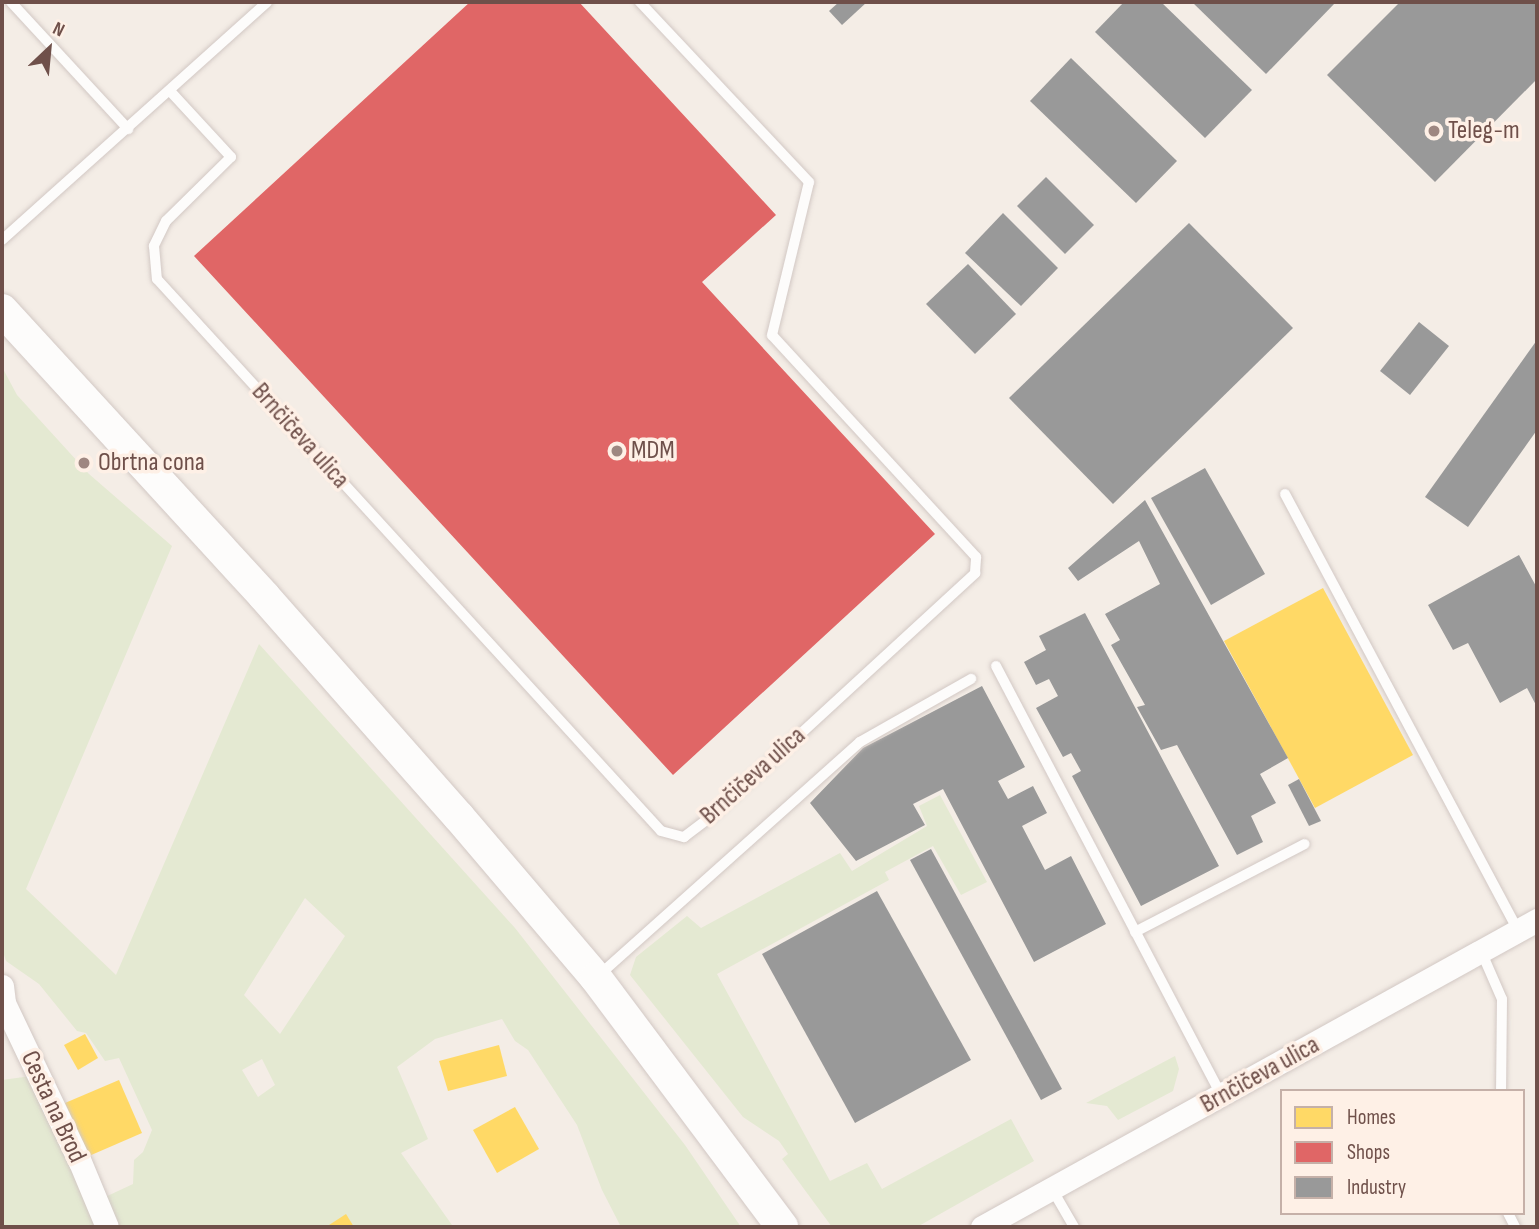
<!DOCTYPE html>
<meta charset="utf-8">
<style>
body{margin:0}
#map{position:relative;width:1539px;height:1229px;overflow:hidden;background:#f4ede6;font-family:"Sofia Sans Condensed",sans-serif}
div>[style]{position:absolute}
.green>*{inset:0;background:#e4e9d2}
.homes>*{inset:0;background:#ffd966}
.shops>*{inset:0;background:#e06666}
.industry>*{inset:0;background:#999}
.roads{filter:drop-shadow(0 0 2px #d2c8c4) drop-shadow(0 0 2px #d2c8c4)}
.lane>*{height:10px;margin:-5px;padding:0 5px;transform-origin:5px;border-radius:5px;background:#fdfcfb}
.street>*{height:23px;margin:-11.5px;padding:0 11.5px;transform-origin:11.5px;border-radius:11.5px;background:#fdfcfb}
.secondary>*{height:32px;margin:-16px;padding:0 16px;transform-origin:16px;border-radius:16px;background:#fdfcfb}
.dots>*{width:19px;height:19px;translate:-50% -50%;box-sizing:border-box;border:4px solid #fef0e6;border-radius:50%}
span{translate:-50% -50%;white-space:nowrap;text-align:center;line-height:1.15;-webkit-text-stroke:7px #fef0e6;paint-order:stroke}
.poi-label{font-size:26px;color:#6f504a}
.left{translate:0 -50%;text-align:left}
.street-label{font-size:26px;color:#6f504a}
.frame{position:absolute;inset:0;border:4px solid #6f504a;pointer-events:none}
.legend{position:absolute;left:1280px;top:1089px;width:245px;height:126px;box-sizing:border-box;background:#fef0e6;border:2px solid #c5b0a8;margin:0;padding:9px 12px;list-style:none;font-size:21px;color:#6f504a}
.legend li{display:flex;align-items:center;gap:14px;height:35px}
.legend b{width:35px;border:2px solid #c5b0a8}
.north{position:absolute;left:14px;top:14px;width:70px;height:70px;-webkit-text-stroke:5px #fef0e6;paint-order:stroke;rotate:26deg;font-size:19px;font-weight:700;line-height:28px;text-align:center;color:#6f504a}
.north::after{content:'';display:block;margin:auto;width:24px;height:32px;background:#6f504a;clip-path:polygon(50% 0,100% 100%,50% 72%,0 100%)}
</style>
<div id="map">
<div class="green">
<div style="clip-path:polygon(evenodd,2px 367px,17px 395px,89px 474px,172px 546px,26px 889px,116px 975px,259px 644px,515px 928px,685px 1145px,741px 1227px,621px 1227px,602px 1190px,577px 1125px,528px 1050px,515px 1041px,502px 1019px,435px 1039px,397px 1067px,428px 1139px,401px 1153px,452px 1225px,449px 1227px,115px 1227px,103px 1198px,133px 1184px,134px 1160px,143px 1152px,152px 1130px,119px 1058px,105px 1061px,86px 1033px,77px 1031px,39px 984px,6px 961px,2px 949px,2px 367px,305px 898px,345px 936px,280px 1034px,244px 995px,305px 898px,2px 367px,262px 1059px,275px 1085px,258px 1097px,242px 1070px,262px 1059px)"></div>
<div style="clip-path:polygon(940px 795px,987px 882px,961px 895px,933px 846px,885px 872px,889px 880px,717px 974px,830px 1181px,867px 1163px,882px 1189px,1011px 1119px,1034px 1161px,917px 1227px,832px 1227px,782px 1159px,788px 1154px,779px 1141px,743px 1117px,630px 975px,636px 957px,687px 916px,701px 928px,840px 853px,852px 871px,927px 826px,919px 806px)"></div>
<div style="clip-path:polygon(1175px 1056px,1179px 1069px,1173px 1091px,1118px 1120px,1107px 1106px,1086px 1103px)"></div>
<div style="clip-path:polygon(31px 1076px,101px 1227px,2px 1227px,2px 1080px)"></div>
</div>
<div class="homes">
<div style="clip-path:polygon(1323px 588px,1413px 755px,1315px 808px,1224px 641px)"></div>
<div style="clip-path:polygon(85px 1034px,98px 1058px,78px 1070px,64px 1045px)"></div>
<div style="clip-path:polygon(499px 1045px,507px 1076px,448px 1091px,439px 1061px)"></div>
<div style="clip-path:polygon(119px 1080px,142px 1133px,89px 1156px,65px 1103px)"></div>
<div style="clip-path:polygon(515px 1107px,539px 1149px,497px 1173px,473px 1130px)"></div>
<div style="clip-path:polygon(346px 1214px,354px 1227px,326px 1227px)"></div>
</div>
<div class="shops">
<div style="clip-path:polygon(470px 2px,579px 2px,776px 215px,702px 282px,935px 534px,673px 775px,194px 256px)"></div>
</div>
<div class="industry">
<div style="clip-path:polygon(839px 2px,867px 2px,842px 25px,829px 11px)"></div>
<div style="clip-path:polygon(1124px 2px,1161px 2px,1252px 90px,1205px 138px,1095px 32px)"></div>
<div style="clip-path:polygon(1192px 2px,1336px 2px,1266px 74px)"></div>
<div style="clip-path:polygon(1400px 2px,1537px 2px,1537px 79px,1435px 182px,1327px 75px)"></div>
<div style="clip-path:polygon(1071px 58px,1177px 161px,1136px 203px,1030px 101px)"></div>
<div style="clip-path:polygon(1046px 177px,1094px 225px,1065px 254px,1017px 206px)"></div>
<div style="clip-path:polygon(1003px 213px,1058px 268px,1021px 306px,965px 253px)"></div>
<div style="clip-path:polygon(1189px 223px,1293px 328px,1113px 504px,1009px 398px)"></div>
<div style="clip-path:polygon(968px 264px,1016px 314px,975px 354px,926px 304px)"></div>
<div style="clip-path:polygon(1419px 322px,1449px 346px,1410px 395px,1380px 371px)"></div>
<div style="clip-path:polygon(1537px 340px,1537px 430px,1468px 527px,1425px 497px)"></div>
<div style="clip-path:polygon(1205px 468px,1265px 574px,1211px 605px,1151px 498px)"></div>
<div style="clip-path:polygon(1145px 500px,1288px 758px,1260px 774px,1276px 803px,1251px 816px,1263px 842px,1237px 855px,1177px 745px,1161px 750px,1137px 707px,1145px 705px,1111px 645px,1120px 640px,1105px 614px,1160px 584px,1139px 541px,1078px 581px,1068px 568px)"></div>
<div style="clip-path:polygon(1519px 555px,1537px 588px,1537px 707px,1527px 688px,1500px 703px,1468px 643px,1453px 650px,1428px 605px)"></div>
<div style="clip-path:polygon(1085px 613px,1219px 866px,1141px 906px,1072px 776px,1081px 771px,1071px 753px,1063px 757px,1036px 708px,1058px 696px,1049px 679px,1036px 685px,1024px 662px,1046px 650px,1039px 636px)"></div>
<div style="clip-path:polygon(982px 686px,1025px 767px,998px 781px,1008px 799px,1033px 786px,1047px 813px,1022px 826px,1045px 870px,1071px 856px,1106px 924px,1034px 962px,943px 789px,913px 804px,925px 825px,856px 861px,810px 803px,863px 748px)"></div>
<div style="clip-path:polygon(1299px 779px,1321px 821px,1309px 826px,1288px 785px)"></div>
<div style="clip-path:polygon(931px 849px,1062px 1089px,1041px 1100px,910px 860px)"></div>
<div style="clip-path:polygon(877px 891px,971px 1060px,855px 1123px,762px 954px)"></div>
</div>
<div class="roads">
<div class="lane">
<div style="left:11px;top:2px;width:173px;rotate:47.3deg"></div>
<div style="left:170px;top:91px;width:90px;rotate:47.3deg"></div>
<div style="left:231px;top:157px;width:91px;rotate:135.4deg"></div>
<div style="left:166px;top:221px;width:28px;rotate:116deg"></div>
<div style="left:154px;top:246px;width:33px;rotate:85deg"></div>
<div style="left:157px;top:279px;width:747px;rotate:47.6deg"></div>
<div style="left:661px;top:831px;width:24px;rotate:15deg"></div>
<div style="left:684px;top:837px;width:31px;rotate:-37deg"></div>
<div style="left:709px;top:818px;width:362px;rotate:-42.6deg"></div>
<div style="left:975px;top:573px;width:16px;rotate:-86deg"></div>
<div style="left:976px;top:557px;width:301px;rotate:-132.6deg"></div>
<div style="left:772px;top:335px;width:157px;rotate:-76.4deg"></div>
<div style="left:809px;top:182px;width:247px;rotate:-133.2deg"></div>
<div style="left:2px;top:240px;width:356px;rotate:-41.9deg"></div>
<div style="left:1285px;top:494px;width:494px;rotate:61.9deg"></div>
<div style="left:996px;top:666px;width:487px;rotate:62.3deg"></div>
<div style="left:1135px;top:932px;width:191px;rotate:-27.4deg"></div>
<div style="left:1481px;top:951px;width:52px;rotate:66.4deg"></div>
<div style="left:1502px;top:999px;width:92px;rotate:90.6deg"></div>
<div style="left:597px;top:977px;width:353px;rotate:-41.8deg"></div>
<div style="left:860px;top:742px;width:128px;rotate:-29.6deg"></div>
<div style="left:1052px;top:1189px;width:44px;rotate:59.9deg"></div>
<div style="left:1508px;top:1213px;width:16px;rotate:63deg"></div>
</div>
<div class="street">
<div style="left:2px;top:986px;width:17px;rotate:83deg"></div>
<div style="left:4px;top:1003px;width:176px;rotate:64.5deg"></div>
<div style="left:80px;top:1162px;width:70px;rotate:67.4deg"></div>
<div style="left:982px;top:1227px;width:634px;rotate:-28.95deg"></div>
</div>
<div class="secondary">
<div style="left:2px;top:310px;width:388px;rotate:47.5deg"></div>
<div style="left:264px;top:596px;width:295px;rotate:48.6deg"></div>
<div style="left:459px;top:817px;width:211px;rotate:49.6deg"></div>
<div style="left:596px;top:978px;width:311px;rotate:53.2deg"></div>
</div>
</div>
<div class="dots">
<div style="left:1434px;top:131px;background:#9e8781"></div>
<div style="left:617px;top:451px;background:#9e8781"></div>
<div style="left:84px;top:463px;background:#9e8781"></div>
</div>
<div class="poi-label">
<span class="left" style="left:1448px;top:131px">Teleg-m</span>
<span class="left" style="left:631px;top:451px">MDM</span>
<span class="left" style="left:98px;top:463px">Obrtna cona</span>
</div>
<div class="street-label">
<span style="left:300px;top:436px;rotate:48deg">Brnčičeva ulica</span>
<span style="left:753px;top:776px;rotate:-42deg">Brnčičeva ulica</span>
<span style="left:1260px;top:1075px;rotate:-29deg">Brnčičeva ulica</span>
<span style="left:53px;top:1107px;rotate:65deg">Cesta na Brod</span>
</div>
<div class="frame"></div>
<ul class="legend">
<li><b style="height:19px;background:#ffd966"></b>Homes</li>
<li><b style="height:19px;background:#e06666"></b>Shops</li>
<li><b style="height:19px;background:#999"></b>Industry</li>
</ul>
<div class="north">N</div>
</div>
